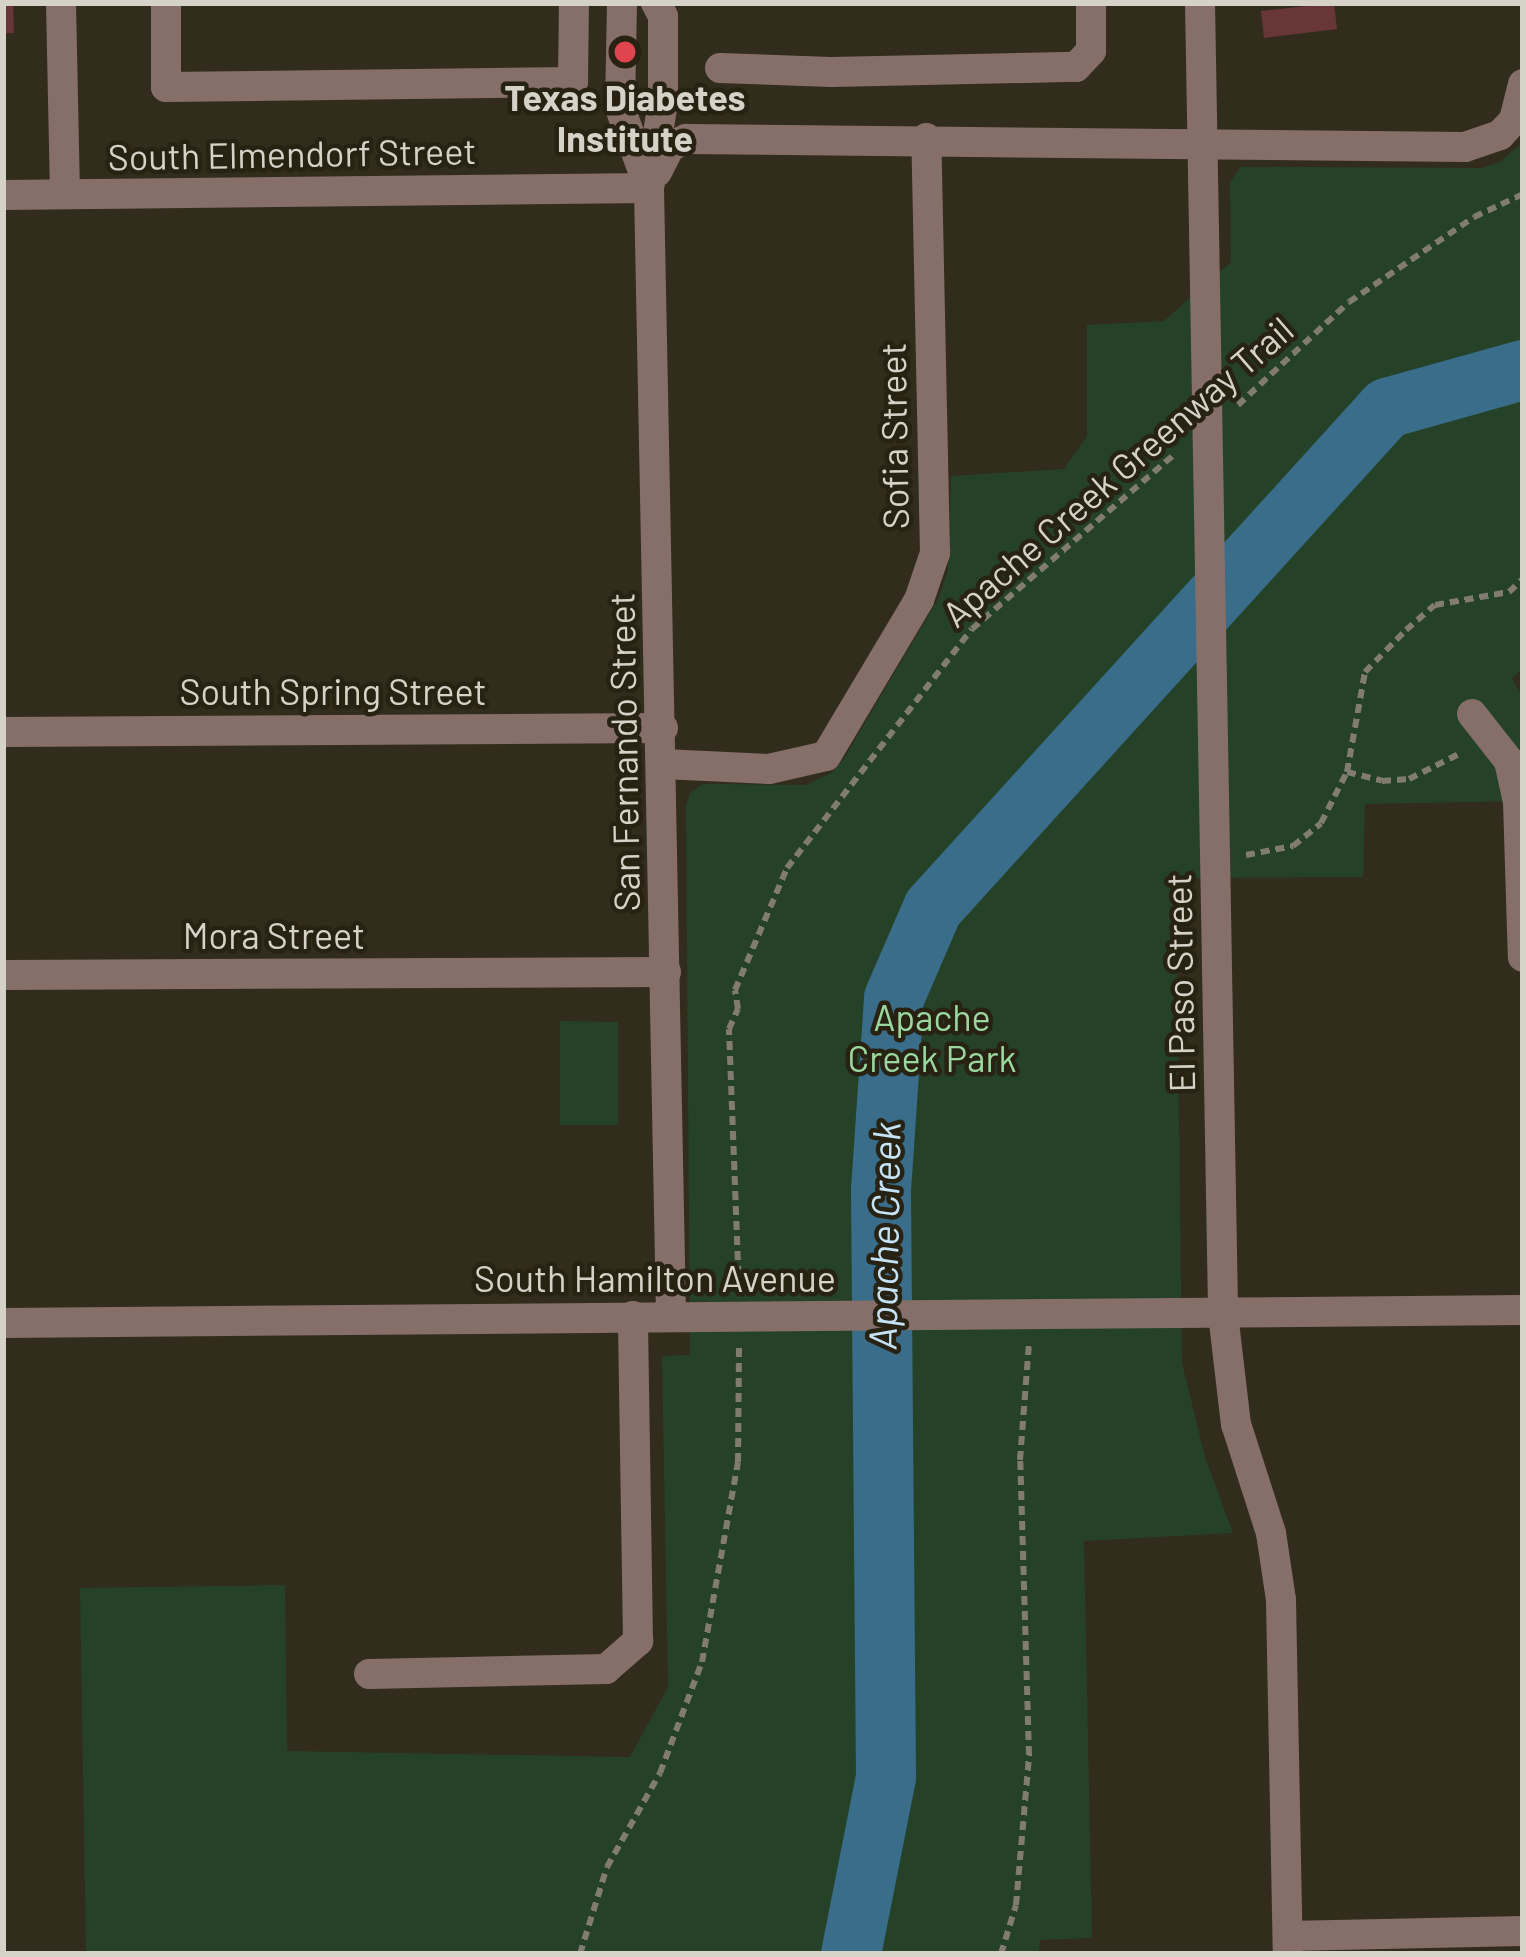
<!DOCTYPE html>
<style>
body{margin:0}
#map{position:relative;width:1526px;height:1957px;overflow:hidden;background:#322c1c;font-family:Barlow,sans-serif}
div>[style]{position:absolute}
.green>*{inset:0;background:#254228}
.river>*{height:60px;margin:-30px;padding:0 30px;transform-origin:30px;border-radius:30px;background:#396d89}
.building>*{inset:0;background:#683637}
.path>*{height:6px;margin-top:-3px;transform-origin:0;background:repeating-linear-gradient(90deg,#817c6f 0 9px,transparent 0 15px)}
.minor>*{height:30px;margin:-15px;padding:0 15px;transform-origin:15px;border-radius:15px;background:#876f69}
.dots>*{width:33px;height:33px;translate:-50% -50%;box-sizing:border-box;border:6px solid #282213;border-radius:50%}
span{translate:-50% -50%;white-space:nowrap;text-align:center;line-height:1.15;-webkit-text-stroke:9px #282213;paint-order:stroke}
.poi-label{font-size:36px;color:#d5d2c8;font-weight:700}
.street-label{font-size:36px;color:#d5d2c8}
.park-label{font-size:36px;color:#9ad89f}
.water-label{font-size:39px;color:#c5e3f5;font-style:italic}
.frame{position:absolute;inset:0;border:6px solid #d5d2c8;pointer-events:none}
</style>
<div id="map">
<div class="green">
<div style="clip-path:polygon(1523px 142px,1523px 668px,1512px 678px,1523px 699px,1523px 801px,1365px 804px,1363px 877px,1176px 878px,1182px 1363px,1205px 1457px,1233px 1533px,1084px 1541px,1092px 1938px,1040px 1940px,1039px 1954px,86px 1954px,80px 1588px,285px 1585px,287px 1751px,630px 1757px,668px 1687px,662px 1356px,690px 1355px,686px 805px,690px 793px,703px 784px,806px 785px,831px 773px,843px 760px,938px 599px,948px 571px,951px 476px,1064px 469px,1087px 436px,1087px 325px,1164px 321px,1231px 262px,1230px 183px,1240px 167px,1482px 168px,1500px 162px)"></div>
<div style="clip-path:polygon(560px 1021px,618px 1022px,618px 1125px,560px 1125px)"></div>
</div>
<div class="river">
<div style="left:851px;top:1954px;width:180px;rotate:-78.8deg"></div>
<div style="left:886px;top:1777px;width:587px;rotate:-90.49deg"></div>
<div style="left:881px;top:1190px;width:192px;rotate:-86.1deg"></div>
<div style="left:894px;top:998px;width:98px;rotate:-66.6deg"></div>
<div style="left:933px;top:908px;width:675px;rotate:-47.76deg"></div>
<div style="left:1387px;top:408px;width:141px;rotate:-15.6deg"></div>
</div>
<div class="building">
<div style="clip-path:polygon(3px 3px,13px 3px,14px 33px,3px 33px)"></div>
<div style="clip-path:polygon(1334px 3px,1337px 29px,1264px 38px,1261px 11px)"></div>
</div>
<div class="path">
<div style="left:1238px;top:405px;width:151px;rotate:-42.9deg"></div>
<div style="left:1349px;top:302px;width:151px;rotate:-34.2deg"></div>
<div style="left:1474px;top:217px;width:54px;rotate:-25.1deg"></div>
<div style="left:1347px;top:772px;width:36px;rotate:14deg"></div>
<div style="left:1382px;top:781px;width:27px;rotate:-4deg"></div>
<div style="left:1409px;top:779px;width:58px;rotate:-26.6deg"></div>
<div style="left:1246px;top:855px;width:48px;rotate:-10.8deg"></div>
<div style="left:1293px;top:846px;width:36px;rotate:-39deg"></div>
<div style="left:1321px;top:823px;width:57px;rotate:-63deg"></div>
<div style="left:1347px;top:772px;width:102px;rotate:-79.8deg"></div>
<div style="left:1365px;top:672px;width:59px;rotate:-45.7deg"></div>
<div style="left:1406px;top:630px;width:38px;rotate:-41deg"></div>
<div style="left:1435px;top:605px;width:75px;rotate:-10deg"></div>
<div style="left:1509px;top:592px;width:19px;rotate:-43deg"></div>
<div style="left:739px;top:1290px;width:261px;rotate:-92.2deg"></div>
<div style="left:729px;top:1029px;width:22px;rotate:-66deg"></div>
<div style="left:738px;top:1009px;width:19px;rotate:-99deg"></div>
<div style="left:735px;top:990px;width:133px;rotate:-66.9deg"></div>
<div style="left:787px;top:868px;width:302px;rotate:-52.3deg"></div>
<div style="left:972px;top:629px;width:269px;rotate:-40.8deg"></div>
<div style="left:580px;top:1954px;width:91px;rotate:-72.8deg"></div>
<div style="left:607px;top:1867px;width:108px;rotate:-60.6deg"></div>
<div style="left:660px;top:1773px;width:119px;rotate:-69.3deg"></div>
<div style="left:702px;top:1662px;width:203px;rotate:-79.8deg"></div>
<div style="left:738px;top:1462px;width:117px;rotate:-89.5deg"></div>
<div style="left:1001px;top:1954px;width:51px;rotate:-73deg"></div>
<div style="left:1016px;top:1905px;width:151px;rotate:-85deg"></div>
<div style="left:1029px;top:1755px;width:295px;rotate:-91.7deg"></div>
<div style="left:1020px;top:1460px;width:117px;rotate:-85.6deg"></div>
</div>
<div class="minor">
<div style="left:61px;top:3px;width:191px;rotate:88.8deg"></div>
<div style="left:166px;top:3px;width:84px;rotate:90deg"></div>
<div style="left:166px;top:87px;width:407px;rotate:-0.7deg"></div>
<div style="left:573px;top:82px;width:79px;rotate:-89.3deg"></div>
<div style="left:622px;top:3px;width:105px;rotate:91.1deg"></div>
<div style="left:620px;top:108px;width:79px;rotate:70deg"></div>
<div style="left:656px;top:3px;width:15px;rotate:62deg"></div>
<div style="left:663px;top:16px;width:86px;rotate:90deg"></div>
<div style="left:663px;top:102px;width:87px;rotate:99.2deg"></div>
<div style="left:649px;top:188px;width:1127px;rotate:88.88deg"></div>
<div style="left:1200px;top:3px;width:1311px;rotate:88.99deg"></div>
<div style="left:1223px;top:1314px;width:111px;rotate:83.3deg"></div>
<div style="left:1236px;top:1424px;width:114px;rotate:72.2deg"></div>
<div style="left:1271px;top:1533px;width:68px;rotate:81.5deg"></div>
<div style="left:1281px;top:1600px;width:354px;rotate:88.9deg"></div>
<div style="left:720px;top:68px;width:111px;rotate:2.1deg"></div>
<div style="left:831px;top:72px;width:245px;rotate:-1.2deg"></div>
<div style="left:1076px;top:67px;width:22px;rotate:-47deg"></div>
<div style="left:1091px;top:51px;width:48px;rotate:-90deg"></div>
<div style="left:657px;top:172px;width:28px;rotate:-63deg"></div>
<div style="left:670px;top:147px;width:18px;rotate:-27deg"></div>
<div style="left:686px;top:139px;width:779px;rotate:0.59deg"></div>
<div style="left:1465px;top:147px;width:37px;rotate:-19deg"></div>
<div style="left:1500px;top:135px;width:21px;rotate:-47deg"></div>
<div style="left:1514px;top:120px;width:37px;rotate:-76deg"></div>
<div style="left:3px;top:195px;width:646px;rotate:-0.62deg"></div>
<div style="left:1472px;top:714px;width:60px;rotate:51.8deg"></div>
<div style="left:1509px;top:761px;width:42px;rotate:77.6deg"></div>
<div style="left:1518px;top:802px;width:155px;rotate:88.2deg"></div>
<div style="left:3px;top:732px;width:660px;rotate:-0.35deg"></div>
<div style="left:663px;top:764px;width:106px;rotate:2.7deg"></div>
<div style="left:769px;top:769px;width:58px;rotate:-12.8deg"></div>
<div style="left:826px;top:756px;width:182px;rotate:-59.2deg"></div>
<div style="left:919px;top:600px;width:50px;rotate:-71.2deg"></div>
<div style="left:935px;top:553px;width:415px;rotate:-91.2deg"></div>
<div style="left:3px;top:975px;width:663px;rotate:-0.26deg"></div>
<div style="left:3px;top:1323px;width:1520px;rotate:-0.49deg"></div>
<div style="left:369px;top:1674px;width:237px;rotate:-1.2deg"></div>
<div style="left:606px;top:1669px;width:43px;rotate:-41.2deg"></div>
<div style="left:638px;top:1641px;width:325px;rotate:-90.9deg"></div>
<div style="left:1288px;top:1936px;width:235px;rotate:-1.2deg"></div>
</div>
<div class="dots">
<div style="left:625px;top:52px;background:#e0444e"></div>
</div>
<div class="poi-label">
<span style="left:625px;top:117px">Texas Diabetes<br>Institute</span>
</div>
<div class="street-label">
<span style="left:292px;top:153px;rotate:-1deg">South Elmendorf Street</span>
<span style="left:893px;top:436px;rotate:-91deg">Sofia Street</span>
<span style="left:1117px;top:471px;rotate:-41deg">Apache Creek Greenway Trail</span>
<span style="left:333px;top:691px">South Spring Street</span>
<span style="left:623px;top:752px;rotate:-91deg">San Fernando Street</span>
<span style="left:274px;top:935px">Mora Street</span>
<span style="left:1179px;top:983px;rotate:-91deg">El Paso Street</span>
<span style="left:655px;top:1278px">South Hamilton Avenue</span>
</div>
<div class="park-label">
<span style="left:932px;top:1037px">Apache<br>Creek Park</span>
</div>
<div class="water-label">
<span style="left:884px;top:1236px;rotate:-89deg">Apache Creek</span>
</div>
<div class="frame"></div>
</div>
